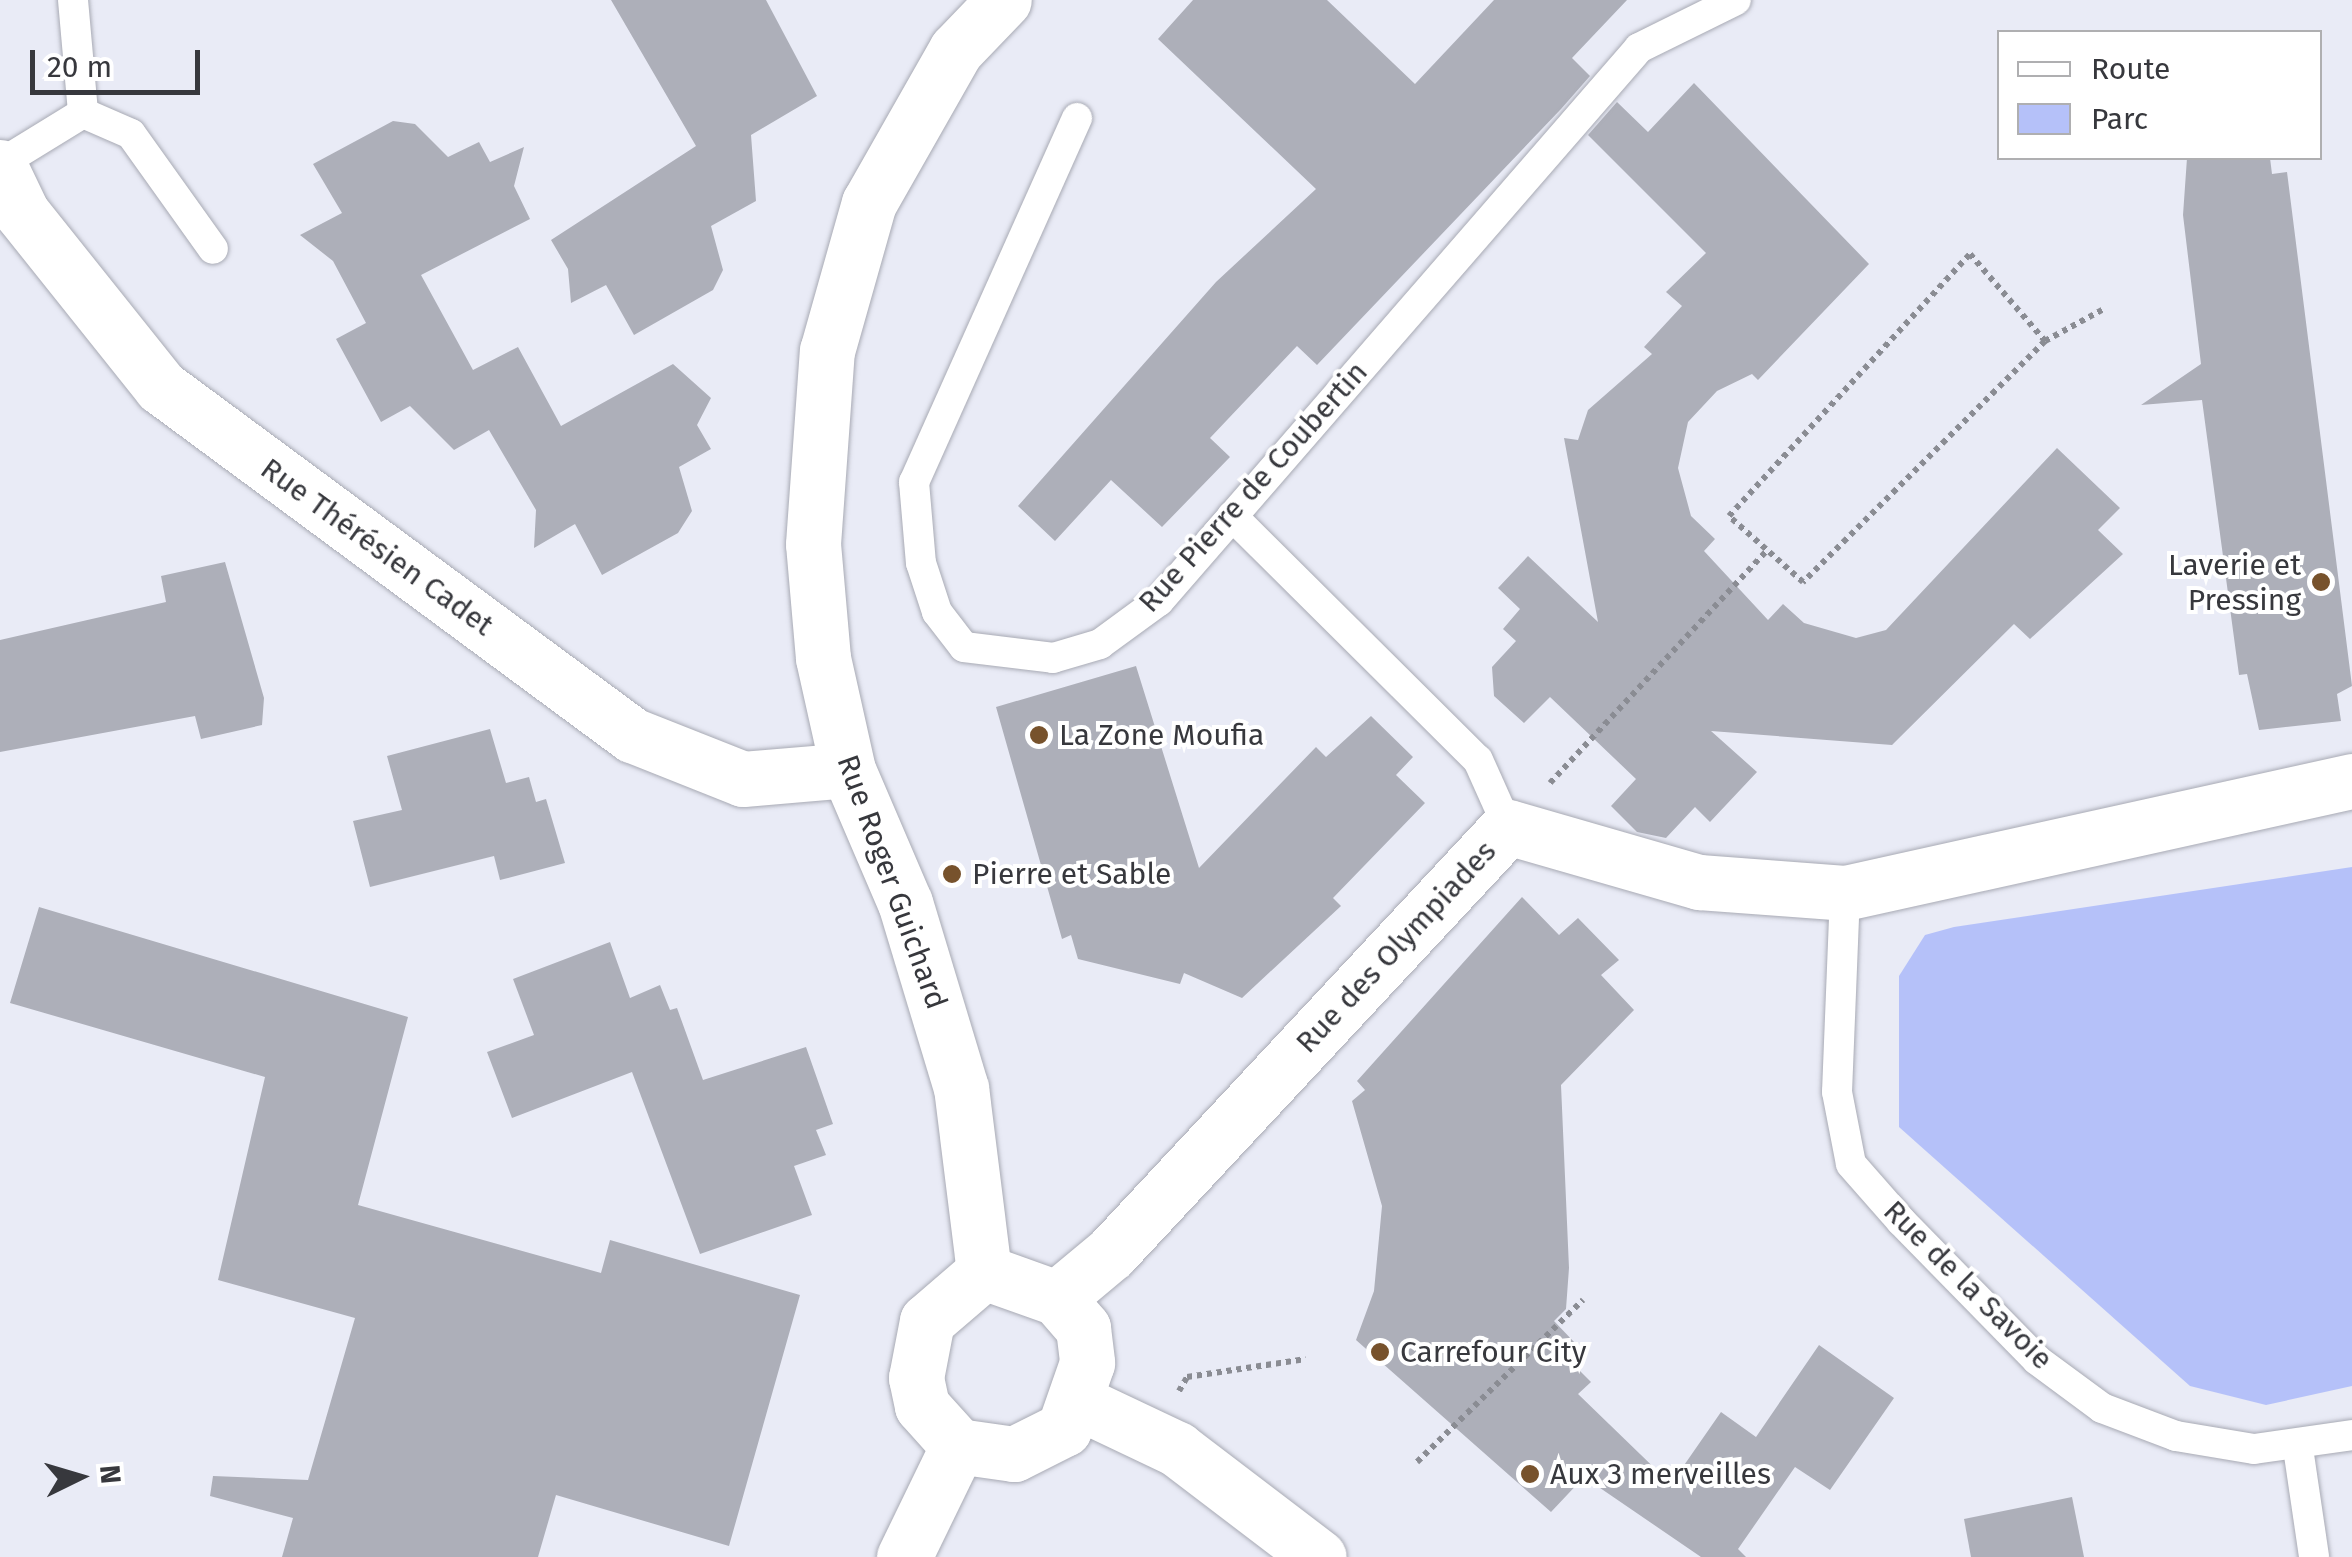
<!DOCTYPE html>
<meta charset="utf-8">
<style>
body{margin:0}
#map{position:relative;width:2352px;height:1557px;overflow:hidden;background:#e9ebf6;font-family:"Fira Sans",sans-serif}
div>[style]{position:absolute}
.green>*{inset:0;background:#b5c1f9}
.building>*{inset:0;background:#adafb9}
.path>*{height:6px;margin-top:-3px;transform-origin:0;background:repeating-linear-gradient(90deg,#8a8c93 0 5px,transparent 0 10px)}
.roads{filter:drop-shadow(0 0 2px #a8aab4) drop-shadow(0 0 2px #a8aab4)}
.service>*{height:30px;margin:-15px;padding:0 15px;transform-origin:15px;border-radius:15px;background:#fff}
.minor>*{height:55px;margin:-27.5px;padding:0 27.5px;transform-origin:27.5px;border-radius:27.5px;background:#fff}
.dots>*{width:28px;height:28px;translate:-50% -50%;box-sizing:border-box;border:5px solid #fff;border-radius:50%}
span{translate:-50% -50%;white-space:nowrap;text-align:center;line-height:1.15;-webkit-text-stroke:8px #fff;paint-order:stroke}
.street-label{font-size:30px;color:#37383d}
.poi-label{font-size:30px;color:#37383d}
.right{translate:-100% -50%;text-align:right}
.left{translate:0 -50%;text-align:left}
.legend{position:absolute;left:1997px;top:30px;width:325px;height:130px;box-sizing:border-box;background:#fff;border:2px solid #afafb1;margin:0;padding:12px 18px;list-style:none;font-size:30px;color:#37383d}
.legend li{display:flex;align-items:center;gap:20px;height:50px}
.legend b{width:50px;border:2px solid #afafb1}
.north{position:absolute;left:30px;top:1427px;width:100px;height:100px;-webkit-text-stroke:8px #fff;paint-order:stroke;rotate:85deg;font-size:28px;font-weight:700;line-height:40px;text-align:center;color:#37383d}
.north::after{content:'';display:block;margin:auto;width:35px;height:45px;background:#37383d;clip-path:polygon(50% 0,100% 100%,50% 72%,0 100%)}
.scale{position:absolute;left:30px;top:50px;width:170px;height:45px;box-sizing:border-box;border:5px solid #37383d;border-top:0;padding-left:12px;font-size:30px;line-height:35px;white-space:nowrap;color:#37383d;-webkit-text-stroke:8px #fff;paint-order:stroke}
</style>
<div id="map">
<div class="green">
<div style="clip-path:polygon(2352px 867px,2352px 1386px,2266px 1405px,2190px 1386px,1899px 1127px,1899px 976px,1925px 935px,1954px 927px)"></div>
</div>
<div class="building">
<div style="clip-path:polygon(611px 0,766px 0,817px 96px,751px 135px,756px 201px,711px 226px,723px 270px,713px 290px,634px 335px,606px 285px,571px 303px,568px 269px,551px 240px,696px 146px)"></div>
<div style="clip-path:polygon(1193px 0,1327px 0,1415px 84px,1494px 0,1627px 0,1572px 58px,1590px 76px,1561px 109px,1317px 365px,1297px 346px,1210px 438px,1230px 457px,1162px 527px,1111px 480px,1055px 541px,1018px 506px,1216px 282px,1316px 189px,1158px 39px)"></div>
<div style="clip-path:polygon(1694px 83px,1869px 264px,1758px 380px,1752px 374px,1717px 391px,1688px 422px,1678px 468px,1691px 516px,1715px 539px,1704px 551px,1768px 620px,1783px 604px,1804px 623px,1856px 638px,1886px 630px,2057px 448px,2120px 508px,2098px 530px,2123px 554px,2030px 639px,2014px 624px,1892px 745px,1711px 731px,1757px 772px,1710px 822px,1695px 807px,1666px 838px,1637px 832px,1611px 806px,1636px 779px,1550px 697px,1524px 723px,1494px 696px,1492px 667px,1516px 641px,1503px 629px,1520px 609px,1498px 588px,1528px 556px,1598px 622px,1564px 438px,1578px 440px,1588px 410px,1652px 354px,1644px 347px,1682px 306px,1666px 292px,1706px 253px,1588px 135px,1617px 102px,1648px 132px)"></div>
<div style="clip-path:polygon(393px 121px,415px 124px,448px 157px,479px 142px,490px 162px,524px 147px,514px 186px,530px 219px,421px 275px,473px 370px,518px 347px,561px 426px,673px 364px,711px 398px,697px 425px,711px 449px,679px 467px,692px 511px,678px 533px,602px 575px,575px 524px,534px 548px,536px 510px,489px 430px,454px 450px,410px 406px,381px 422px,336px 339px,366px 323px,333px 261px,300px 235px,342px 213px,313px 164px)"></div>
<div style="clip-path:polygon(2187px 158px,2270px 158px,2272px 174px,2287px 172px,2352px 686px,2337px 694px,2341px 721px,2259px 730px,2247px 674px,2239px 675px,2202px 400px,2141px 405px,2201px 364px,2183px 215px)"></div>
<div style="clip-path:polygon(225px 562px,264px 698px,262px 725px,201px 739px,195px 716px,0 752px,0 640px,166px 602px,161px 576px)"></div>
<div style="clip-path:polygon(1136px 666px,1199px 868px,1316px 747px,1326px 757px,1371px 716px,1413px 757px,1396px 775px,1425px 803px,1333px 898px,1341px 906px,1242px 998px,1184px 973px,1180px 984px,1078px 959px,1071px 935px,1062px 939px,996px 707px)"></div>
<div style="clip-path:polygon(490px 729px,506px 783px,529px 777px,536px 802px,546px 799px,565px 863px,500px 880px,494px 856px,370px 887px,353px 821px,402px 810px,387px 756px)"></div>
<div style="clip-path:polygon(1522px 897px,1559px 935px,1578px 918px,1619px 960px,1601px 975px,1634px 1010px,1561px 1085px,1569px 1268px,1566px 1309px,1554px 1321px,1575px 1343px,1564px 1355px,1591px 1382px,1578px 1394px,1671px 1484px,1721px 1412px,1756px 1437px,1819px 1345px,1894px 1398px,1830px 1490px,1795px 1467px,1738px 1549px,1746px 1557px,1701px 1557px,1584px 1477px,1551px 1512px,1356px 1340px,1374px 1291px,1382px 1206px,1352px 1101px,1365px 1090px,1357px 1081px)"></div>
<div style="clip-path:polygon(39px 907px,408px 1017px,358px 1205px,601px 1273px,610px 1240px,800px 1295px,729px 1546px,556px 1495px,538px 1557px,282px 1557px,293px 1518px,210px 1496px,213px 1476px,308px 1480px,355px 1318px,218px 1280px,265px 1077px,10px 1003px)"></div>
<div style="clip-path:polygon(610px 942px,630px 998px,660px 985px,670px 1010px,677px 1008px,703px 1080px,806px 1047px,833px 1124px,816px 1130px,826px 1155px,794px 1166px,812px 1215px,700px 1254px,632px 1072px,512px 1118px,487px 1052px,534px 1035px,513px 979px)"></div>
<div style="clip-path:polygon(2072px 1497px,2084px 1557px,1971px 1557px,1964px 1519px)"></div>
</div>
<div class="path">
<div style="left:2045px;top:341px;width:342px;rotate:135.1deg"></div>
<div style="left:1803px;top:582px;width:99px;rotate:-138.3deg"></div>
<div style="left:1729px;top:516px;width:356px;rotate:-47.4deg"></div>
<div style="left:1970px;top:254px;width:115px;rotate:49.2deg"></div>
<div style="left:2045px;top:341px;width:65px;rotate:-28.5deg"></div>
<div style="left:1550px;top:783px;width:318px;rotate:-47deg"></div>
<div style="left:1179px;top:1391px;width:16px;rotate:-60deg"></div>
<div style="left:1187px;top:1377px;width:120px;rotate:-8.6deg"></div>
<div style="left:1417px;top:1462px;width:232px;rotate:-44.3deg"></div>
</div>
<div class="roads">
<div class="service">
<div style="left:73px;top:0;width:113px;rotate:84.9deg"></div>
<div style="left:1077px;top:118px;width:399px;rotate:114.1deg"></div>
<div style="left:914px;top:482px;width:81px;rotate:85.1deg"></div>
<div style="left:921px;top:563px;width:52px;rotate:71.9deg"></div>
<div style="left:937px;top:612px;width:44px;rotate:52.4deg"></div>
<div style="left:964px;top:647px;width:90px;rotate:7deg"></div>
<div style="left:1053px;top:658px;width:49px;rotate:-16.6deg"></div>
<div style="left:1100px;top:644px;width:73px;rotate:-36.1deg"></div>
<div style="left:1159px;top:601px;width:732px;rotate:-49.04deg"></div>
<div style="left:1639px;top:48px;width:108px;rotate:-26.3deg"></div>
<div style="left:0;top:164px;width:97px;rotate:-31.6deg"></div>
<div style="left:83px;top:113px;width:52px;rotate:23.6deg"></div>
<div style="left:131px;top:134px;width:141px;rotate:54.5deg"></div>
<div style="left:1232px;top:516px;width:346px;rotate:44.8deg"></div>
<div style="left:1478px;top:760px;width:73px;rotate:65.9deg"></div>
<div style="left:1845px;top:893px;width:199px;rotate:92.3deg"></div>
<div style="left:1837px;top:1092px;width:73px;rotate:79deg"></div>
<div style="left:1851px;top:1164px;width:76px;rotate:48.7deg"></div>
<div style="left:1901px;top:1221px;width:194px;rotate:45.6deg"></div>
<div style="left:2037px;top:1360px;width:81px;rotate:36.4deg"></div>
<div style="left:2102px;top:1408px;width:79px;rotate:20.7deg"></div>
<div style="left:2176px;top:1436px;width:79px;rotate:9.5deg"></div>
<div style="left:2254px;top:1449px;width:99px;rotate:-8.1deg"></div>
<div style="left:2298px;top:1448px;width:110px;rotate:81.6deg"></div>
</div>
<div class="minor">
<div style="left:0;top:167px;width:51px;rotate:64.4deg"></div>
<div style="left:22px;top:213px;width:223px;rotate:51.4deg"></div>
<div style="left:161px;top:387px;width:586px;rotate:36.46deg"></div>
<div style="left:632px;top:735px;width:119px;rotate:21.6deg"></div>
<div style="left:743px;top:779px;width:105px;rotate:-4.9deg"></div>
<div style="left:984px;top:1272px;width:185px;rotate:-97.1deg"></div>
<div style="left:961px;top:1088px;width:193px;rotate:-106.8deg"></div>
<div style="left:905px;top:903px;width:145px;rotate:-113.2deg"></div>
<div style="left:848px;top:770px;width:115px;rotate:-102.6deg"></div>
<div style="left:823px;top:658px;width:114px;rotate:-95deg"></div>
<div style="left:813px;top:544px;width:194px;rotate:-85.9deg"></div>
<div style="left:827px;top:351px;width:154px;rotate:-74.2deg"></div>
<div style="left:869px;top:203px;width:176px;rotate:-60.4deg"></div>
<div style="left:956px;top:50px;width:69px;rotate:-46.2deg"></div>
<div style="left:984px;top:1272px;width:77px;rotate:19.6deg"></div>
<div style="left:1057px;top:1298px;width:40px;rotate:49deg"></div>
<div style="left:1083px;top:1328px;width:35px;rotate:83deg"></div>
<div style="left:1087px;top:1363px;width:70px;rotate:109.2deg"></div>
<div style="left:1064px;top:1429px;width:56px;rotate:153.4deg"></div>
<div style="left:1014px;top:1454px;width:57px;rotate:-171.9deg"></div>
<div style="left:958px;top:1446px;width:54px;rotate:-132deg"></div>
<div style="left:922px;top:1406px;width:29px;rotate:-102deg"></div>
<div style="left:916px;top:1378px;width:58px;rotate:-79.1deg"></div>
<div style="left:927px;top:1321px;width:75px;rotate:-40.7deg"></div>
<div style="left:1057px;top:1298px;width:70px;rotate:-39.8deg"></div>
<div style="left:1111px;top:1253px;width:582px;rotate:-47.02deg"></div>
<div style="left:1508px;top:827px;width:199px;rotate:16.1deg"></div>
<div style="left:1699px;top:882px;width:146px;rotate:4.3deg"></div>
<div style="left:1845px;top:893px;width:519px;rotate:-12.46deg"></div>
<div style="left:1078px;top:1402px;width:110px;rotate:25.4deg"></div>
<div style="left:1177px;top:1449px;width:178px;rotate:37.3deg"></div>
<div style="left:904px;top:1557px;width:123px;rotate:-64.1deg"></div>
</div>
</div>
<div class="dots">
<div style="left:2321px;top:582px;background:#77522c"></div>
<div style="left:1039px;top:735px;background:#77522c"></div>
<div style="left:952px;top:874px;background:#77522c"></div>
<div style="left:1380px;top:1352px;background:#77522c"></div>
<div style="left:1530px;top:1474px;background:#77522c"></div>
</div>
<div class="street-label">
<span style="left:1253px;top:487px;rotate:-48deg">Rue Pierre de Coubertin</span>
<span style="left:377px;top:547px;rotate:36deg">Rue Thérésien Cadet</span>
<span style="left:892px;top:882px;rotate:70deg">Rue Roger Guichard</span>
<span style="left:1396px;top:947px;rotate:-47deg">Rue des Olympiades</span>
<span style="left:1968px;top:1285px;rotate:45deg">Rue de la Savoie</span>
</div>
<div class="poi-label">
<span class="right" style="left:2301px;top:582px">Laverie et<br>Pressing</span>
<span class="left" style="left:1059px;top:735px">La Zone Moufia</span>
<span class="left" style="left:972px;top:874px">Pierre et Sable</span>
<span class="left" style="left:1400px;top:1352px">Carrefour City</span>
<span class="left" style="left:1550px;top:1474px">Aux 3 merveilles</span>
</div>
<ul class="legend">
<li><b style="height:12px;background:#fff"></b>Route</li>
<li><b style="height:28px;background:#b5c1f9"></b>Parc</li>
</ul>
<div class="north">N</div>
<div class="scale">20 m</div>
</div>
